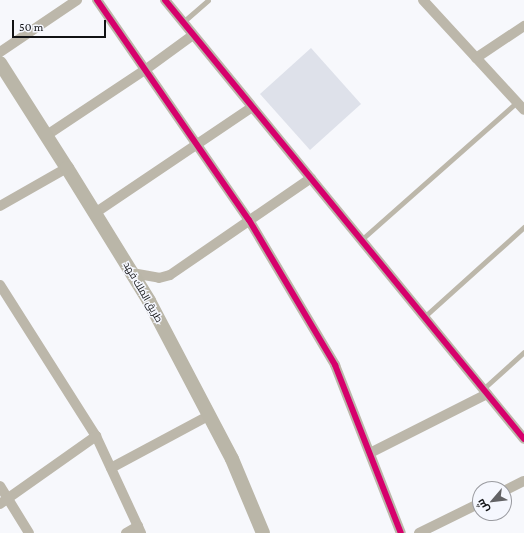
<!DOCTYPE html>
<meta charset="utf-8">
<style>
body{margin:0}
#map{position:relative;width:524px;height:533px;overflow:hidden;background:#f7f8fc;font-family:"Crimson Pro",Cairo,serif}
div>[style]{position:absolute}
.building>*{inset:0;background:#dee1ea}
.lane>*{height:5px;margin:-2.5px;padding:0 2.5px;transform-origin:2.5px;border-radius:2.5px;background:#bcb7aa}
.street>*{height:10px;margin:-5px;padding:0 5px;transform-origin:5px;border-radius:5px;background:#bcb7aa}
.secondary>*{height:14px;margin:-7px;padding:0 7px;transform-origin:7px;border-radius:7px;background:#bab6a8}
.cycleway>*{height:6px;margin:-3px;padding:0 3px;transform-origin:3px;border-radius:3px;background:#d6006c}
span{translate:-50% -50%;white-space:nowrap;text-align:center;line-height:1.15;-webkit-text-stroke:3px #f5f7fe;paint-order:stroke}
.street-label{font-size:10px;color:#111214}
.north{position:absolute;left:472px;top:481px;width:40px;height:40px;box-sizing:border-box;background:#f5f7fe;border:1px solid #9a9ba0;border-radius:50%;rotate:242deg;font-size:11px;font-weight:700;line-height:16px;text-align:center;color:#111214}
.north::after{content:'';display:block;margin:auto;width:14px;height:18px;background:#626265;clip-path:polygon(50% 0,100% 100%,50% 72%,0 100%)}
.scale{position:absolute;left:12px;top:20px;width:94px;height:18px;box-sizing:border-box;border:2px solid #111214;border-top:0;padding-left:5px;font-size:12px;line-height:14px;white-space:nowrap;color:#111214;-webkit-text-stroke:3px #f5f7fe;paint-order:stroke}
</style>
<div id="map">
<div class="building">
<div style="clip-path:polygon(311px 48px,361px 104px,310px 150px,260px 94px)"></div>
</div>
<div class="lane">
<div style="left:183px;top:22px;width:33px;rotate:-41deg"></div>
<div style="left:361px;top:240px;width:208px;rotate:-41.5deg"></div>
<div style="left:424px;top:317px;width:135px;rotate:-42deg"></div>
<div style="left:483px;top:389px;width:55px;rotate:-42.1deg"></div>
</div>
<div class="street">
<div style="left:97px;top:0;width:267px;rotate:55.4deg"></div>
<div style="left:249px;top:220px;width:169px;rotate:59.3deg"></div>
<div style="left:335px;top:365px;width:180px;rotate:68.6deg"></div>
<div style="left:165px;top:0;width:567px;rotate:50.72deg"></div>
<div style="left:423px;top:0;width:149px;rotate:47.4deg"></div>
<div style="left:0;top:52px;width:93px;rotate:-34deg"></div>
<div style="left:476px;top:58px;width:58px;rotate:-33.7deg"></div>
<div style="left:47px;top:135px;width:118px;rotate:-33.6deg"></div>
<div style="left:145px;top:70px;width:59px;rotate:-36.1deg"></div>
<div style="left:0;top:206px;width:77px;rotate:-29.6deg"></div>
<div style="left:95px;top:213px;width:189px;rotate:-34deg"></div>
<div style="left:132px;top:273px;width:27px;rotate:10deg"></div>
<div style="left:159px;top:278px;width:11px;rotate:-15deg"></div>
<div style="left:170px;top:275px;width:171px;rotate:-34.5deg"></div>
<div style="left:0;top:285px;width:179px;rotate:57.6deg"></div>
<div style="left:96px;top:436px;width:107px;rotate:65.1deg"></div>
<div style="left:370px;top:453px;width:131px;rotate:-26.8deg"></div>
<div style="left:111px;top:468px;width:112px;rotate:-28.2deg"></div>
<div style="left:0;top:486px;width:55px;rotate:58.3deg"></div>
<div style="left:504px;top:491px;width:22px;rotate:-27deg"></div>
<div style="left:0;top:504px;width:118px;rotate:-35.3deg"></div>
<div style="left:126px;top:533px;width:14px;rotate:-30deg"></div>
<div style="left:419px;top:533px;width:68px;rotate:-26.2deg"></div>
</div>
<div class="secondary">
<div style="left:0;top:63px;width:125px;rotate:57.5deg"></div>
<div style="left:67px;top:168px;width:156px;rotate:58.3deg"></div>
<div style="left:149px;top:301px;width:178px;rotate:62.3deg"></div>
<div style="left:232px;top:459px;width:80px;rotate:67.3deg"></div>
</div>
<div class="cycleway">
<div style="left:97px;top:0;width:267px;rotate:55.4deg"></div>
<div style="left:249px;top:220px;width:169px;rotate:59.3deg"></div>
<div style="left:335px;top:365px;width:180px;rotate:68.6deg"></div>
<div style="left:165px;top:0;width:567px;rotate:50.72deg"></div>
</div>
<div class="street-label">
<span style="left:143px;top:292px;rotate:60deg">طريق الملك فهد</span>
</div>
<div class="north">ش</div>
<div class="scale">50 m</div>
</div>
